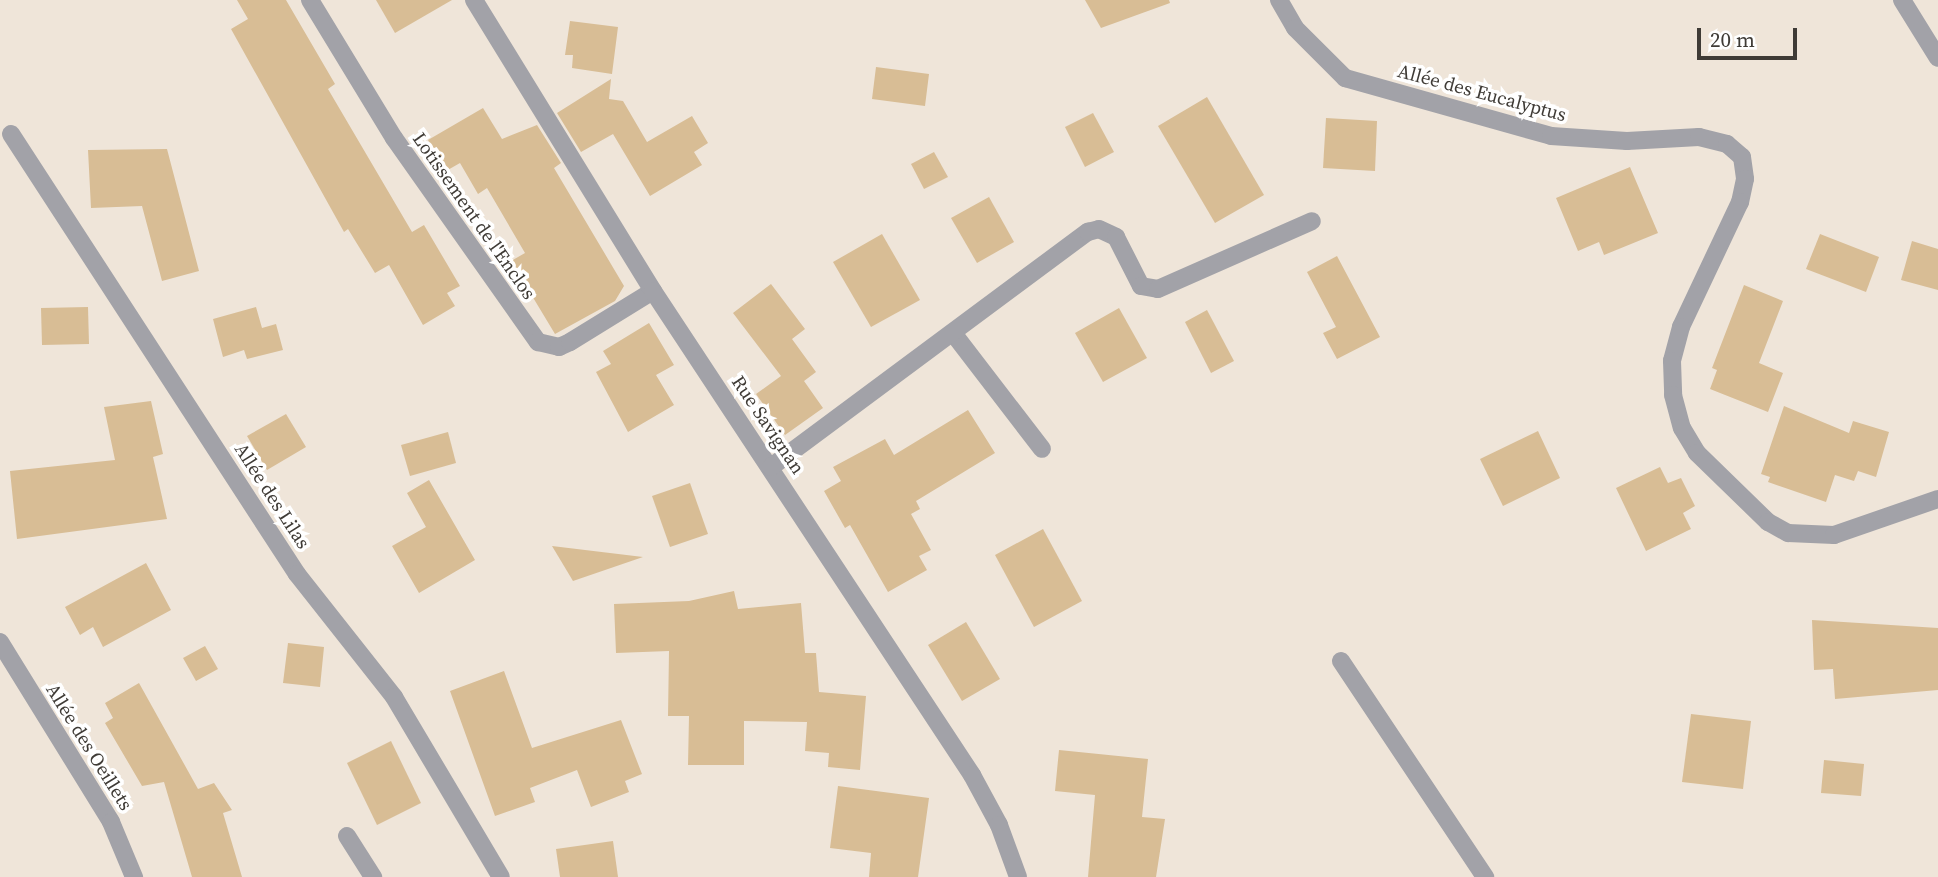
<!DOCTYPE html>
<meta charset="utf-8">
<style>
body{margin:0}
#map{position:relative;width:1938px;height:877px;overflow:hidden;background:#efe5d9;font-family:"Source Serif 4",serif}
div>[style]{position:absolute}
.building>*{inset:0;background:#d8bd95}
.street>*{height:18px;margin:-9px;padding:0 9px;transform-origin:9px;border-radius:9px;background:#a2a2a8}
span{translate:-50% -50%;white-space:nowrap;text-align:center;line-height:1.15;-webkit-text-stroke:7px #fff;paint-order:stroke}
.street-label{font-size:19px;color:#3f3b36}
.scale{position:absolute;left:1697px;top:28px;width:100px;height:32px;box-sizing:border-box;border:4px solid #3f3b36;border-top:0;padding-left:9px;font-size:21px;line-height:24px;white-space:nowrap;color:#3f3b36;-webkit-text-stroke:5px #fff;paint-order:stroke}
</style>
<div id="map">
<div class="building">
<div style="clip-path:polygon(237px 0,286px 0,335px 84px,328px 89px,412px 232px,424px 225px,460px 286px,447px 293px,455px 306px,423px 325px,389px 265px,375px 273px,348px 229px,344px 232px,231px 29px,248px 19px)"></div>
<div style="clip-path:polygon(376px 0,452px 0,395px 33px)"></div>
<div style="clip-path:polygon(1085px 0,1169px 0,1170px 3px,1101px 28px)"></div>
<div style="clip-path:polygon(570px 21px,618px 27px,612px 74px,572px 68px,573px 55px,565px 55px)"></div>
<div style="clip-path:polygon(876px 67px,929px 74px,925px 106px,872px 99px)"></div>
<div style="clip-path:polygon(611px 79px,609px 99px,623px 101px,647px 142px,692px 116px,708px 143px,694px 152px,702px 165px,650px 196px,613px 134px,581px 152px,557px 113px)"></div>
<div style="clip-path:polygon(1207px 97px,1264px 195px,1215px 223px,1158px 126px)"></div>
<div style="clip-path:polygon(483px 108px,502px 139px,537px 125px,561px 163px,554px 168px,624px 286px,615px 301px,555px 334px,511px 261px,525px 253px,487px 188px,478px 194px,460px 163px,446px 171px,428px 140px)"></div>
<div style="clip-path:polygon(1093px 113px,1114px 152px,1085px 167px,1065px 127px)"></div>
<div style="clip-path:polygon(1326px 118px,1377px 121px,1375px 171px,1323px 168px)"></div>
<div style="clip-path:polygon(167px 149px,199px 271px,162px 281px,142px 206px,91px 208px,88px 150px)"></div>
<div style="clip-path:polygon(934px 152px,948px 177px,924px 189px,911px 164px)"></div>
<div style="clip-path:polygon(1630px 167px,1658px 233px,1604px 255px,1599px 242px,1578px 251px,1556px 198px)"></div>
<div style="clip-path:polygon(989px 197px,1014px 242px,977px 263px,951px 218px)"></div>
<div style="clip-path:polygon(882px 234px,920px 300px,871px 327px,833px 262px)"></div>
<div style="clip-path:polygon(1820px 234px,1879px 257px,1866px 292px,1806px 269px)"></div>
<div style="clip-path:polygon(1912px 241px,1938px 249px,1938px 290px,1901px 280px)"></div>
<div style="clip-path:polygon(1337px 256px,1380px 337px,1337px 359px,1323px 333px,1336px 327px,1307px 272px)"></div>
<div style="clip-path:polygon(771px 284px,805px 329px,792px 339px,816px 372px,804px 381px,823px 408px,785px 435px,756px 394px,781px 376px,733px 313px)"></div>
<div style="clip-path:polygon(1744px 285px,1783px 301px,1759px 363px,1783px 373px,1768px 412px,1710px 389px,1717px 370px,1712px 368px)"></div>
<div style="clip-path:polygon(88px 307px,89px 344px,42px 345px,41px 308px)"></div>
<div style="clip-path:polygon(256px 307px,262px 328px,276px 324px,283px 350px,247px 359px,244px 350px,223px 357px,213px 319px)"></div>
<div style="clip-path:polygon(1119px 308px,1147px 358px,1103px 382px,1075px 333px)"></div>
<div style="clip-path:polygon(1207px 310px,1234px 361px,1211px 373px,1185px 322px)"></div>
<div style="clip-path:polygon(649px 323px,674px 365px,656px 375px,674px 405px,628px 432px,596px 372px,611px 364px,603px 351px)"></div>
<div style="clip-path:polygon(151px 401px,163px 454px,153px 457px,167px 519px,17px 539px,10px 471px,115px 460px,104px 407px)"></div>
<div style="clip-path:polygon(1784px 406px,1849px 433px,1853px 421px,1889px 432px,1876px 477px,1858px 471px,1854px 481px,1835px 475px,1826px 502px,1768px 482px,1770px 477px,1761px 474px)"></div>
<div style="clip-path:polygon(968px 410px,995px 453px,916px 501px,920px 509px,911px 514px,931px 550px,919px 556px,927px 570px,888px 592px,850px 525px,845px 528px,824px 491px,841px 481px,833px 467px,885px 439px,894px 455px)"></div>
<div style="clip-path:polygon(286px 414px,306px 447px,267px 470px,247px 436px)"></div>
<div style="clip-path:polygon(1538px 431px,1560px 478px,1503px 506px,1480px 459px)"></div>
<div style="clip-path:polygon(448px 432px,456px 463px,410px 476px,401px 445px)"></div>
<div style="clip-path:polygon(1660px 467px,1668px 483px,1681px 478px,1695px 506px,1683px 513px,1691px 529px,1646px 551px,1616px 488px)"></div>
<div style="clip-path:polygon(429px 480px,475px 560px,419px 593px,392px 546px,426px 527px,407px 493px)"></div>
<div style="clip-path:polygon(690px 483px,708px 534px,670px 547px,652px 496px)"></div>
<div style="clip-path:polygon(1043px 529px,1082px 601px,1034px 627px,995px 555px)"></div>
<div style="clip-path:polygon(552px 546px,643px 557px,573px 581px)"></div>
<div style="clip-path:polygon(146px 563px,171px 610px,103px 647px,93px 627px,80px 635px,65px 607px)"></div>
<div style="clip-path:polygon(734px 591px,738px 609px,801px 603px,805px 653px,816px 653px,819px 692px,866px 696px,860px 770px,828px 767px,829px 753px,805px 751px,807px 722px,744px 721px,744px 765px,688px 765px,689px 716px,668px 716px,669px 651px,616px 653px,614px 604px,689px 601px)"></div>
<div style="clip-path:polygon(1812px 620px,1938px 628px,1938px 690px,1835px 699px,1833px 669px,1814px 670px)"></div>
<div style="clip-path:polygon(966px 622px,1000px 679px,962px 701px,928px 645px)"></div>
<div style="clip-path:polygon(288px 643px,324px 647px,320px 687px,283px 683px)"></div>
<div style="clip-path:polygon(205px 646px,218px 669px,196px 681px,183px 658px)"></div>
<div style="clip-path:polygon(504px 671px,532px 748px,621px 720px,642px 774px,625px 781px,629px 792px,591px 807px,577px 770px,530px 788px,535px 802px,495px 816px,450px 691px)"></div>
<div style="clip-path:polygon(139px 683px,198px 789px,214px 783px,232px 810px,223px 813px,242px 877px,192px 877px,164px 782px,142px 786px,105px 723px,113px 718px,105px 703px)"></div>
<div style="clip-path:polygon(1691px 714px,1751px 721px,1743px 789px,1682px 782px)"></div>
<div style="clip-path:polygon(391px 741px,421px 803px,377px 825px,347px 763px)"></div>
<div style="clip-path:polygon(1059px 750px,1148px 759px,1142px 817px,1165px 819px,1156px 877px,1088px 877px,1095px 795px,1055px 791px)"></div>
<div style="clip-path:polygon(1824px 760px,1864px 764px,1861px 796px,1821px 793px)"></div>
<div style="clip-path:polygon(838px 786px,929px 798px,918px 877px,869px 877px,871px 853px,830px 848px)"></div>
<div style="clip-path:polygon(613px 841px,618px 877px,560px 877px,556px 849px)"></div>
</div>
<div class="street">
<div style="left:310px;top:0;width:162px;rotate:58.7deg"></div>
<div style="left:394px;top:138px;width:250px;rotate:54.8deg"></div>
<div style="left:538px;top:342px;width:22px;rotate:13deg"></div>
<div style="left:559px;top:347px;width:12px;rotate:-24deg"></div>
<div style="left:570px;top:342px;width:97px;rotate:-31.6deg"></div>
<div style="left:474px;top:0;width:342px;rotate:58.4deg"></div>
<div style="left:653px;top:291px;width:580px;rotate:56.61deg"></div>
<div style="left:972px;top:775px;width:57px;rotate:61.6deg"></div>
<div style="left:999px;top:825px;width:55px;rotate:69.9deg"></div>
<div style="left:1279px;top:0;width:32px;rotate:60deg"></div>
<div style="left:1295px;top:28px;width:71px;rotate:45deg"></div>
<div style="left:1345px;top:78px;width:214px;rotate:15.7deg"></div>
<div style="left:1551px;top:136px;width:76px;rotate:3.8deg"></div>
<div style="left:1627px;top:141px;width:72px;rotate:-3.2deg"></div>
<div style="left:1699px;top:137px;width:29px;rotate:14deg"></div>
<div style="left:1727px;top:144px;width:20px;rotate:41deg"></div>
<div style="left:1742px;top:157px;width:22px;rotate:82deg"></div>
<div style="left:1745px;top:179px;width:24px;rotate:102deg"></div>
<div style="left:1740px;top:202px;width:138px;rotate:115.3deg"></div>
<div style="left:1681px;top:327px;width:35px;rotate:105deg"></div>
<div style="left:1672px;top:361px;width:34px;rotate:88deg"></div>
<div style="left:1673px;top:395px;width:34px;rotate:75deg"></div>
<div style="left:1682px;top:428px;width:29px;rotate:59deg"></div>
<div style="left:1697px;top:453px;width:99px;rotate:44.2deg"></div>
<div style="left:1768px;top:522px;width:23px;rotate:29deg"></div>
<div style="left:1788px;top:533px;width:46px;rotate:2.5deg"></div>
<div style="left:1834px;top:535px;width:110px;rotate:-19.1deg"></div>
<div style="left:1902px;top:0;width:68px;rotate:58.2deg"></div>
<div style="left:11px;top:134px;width:525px;rotate:56.98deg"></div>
<div style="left:297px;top:574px;width:157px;rotate:51.7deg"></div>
<div style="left:394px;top:697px;width:209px;rotate:59.3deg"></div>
<div style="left:953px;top:333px;width:146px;rotate:52.5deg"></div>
<div style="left:771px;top:467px;width:395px;rotate:-36.6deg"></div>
<div style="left:1088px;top:232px;width:11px;rotate:-15deg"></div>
<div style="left:1099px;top:229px;width:19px;rotate:25deg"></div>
<div style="left:1116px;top:237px;width:55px;rotate:63deg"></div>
<div style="left:1141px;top:286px;width:17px;rotate:10deg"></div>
<div style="left:1158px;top:289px;width:168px;rotate:-23.8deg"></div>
<div style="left:0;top:642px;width:211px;rotate:58.3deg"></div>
<div style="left:111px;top:822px;width:60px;rotate:67.3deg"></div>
<div style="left:1341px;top:661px;width:260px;rotate:56.3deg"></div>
<div style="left:347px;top:836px;width:49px;rotate:57.6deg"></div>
</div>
<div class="street-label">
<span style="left:1482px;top:93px;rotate:15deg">Allée des Eucalyptus</span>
<span style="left:474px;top:216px;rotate:55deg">Lotissement de l'Enclos</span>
<span style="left:768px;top:425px;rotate:56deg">Rue Savignan</span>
<span style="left:272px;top:496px;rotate:57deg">Allée des Lilas</span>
<span style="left:89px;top:747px;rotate:58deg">Allée des Oeillets</span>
</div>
<div class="scale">20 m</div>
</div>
